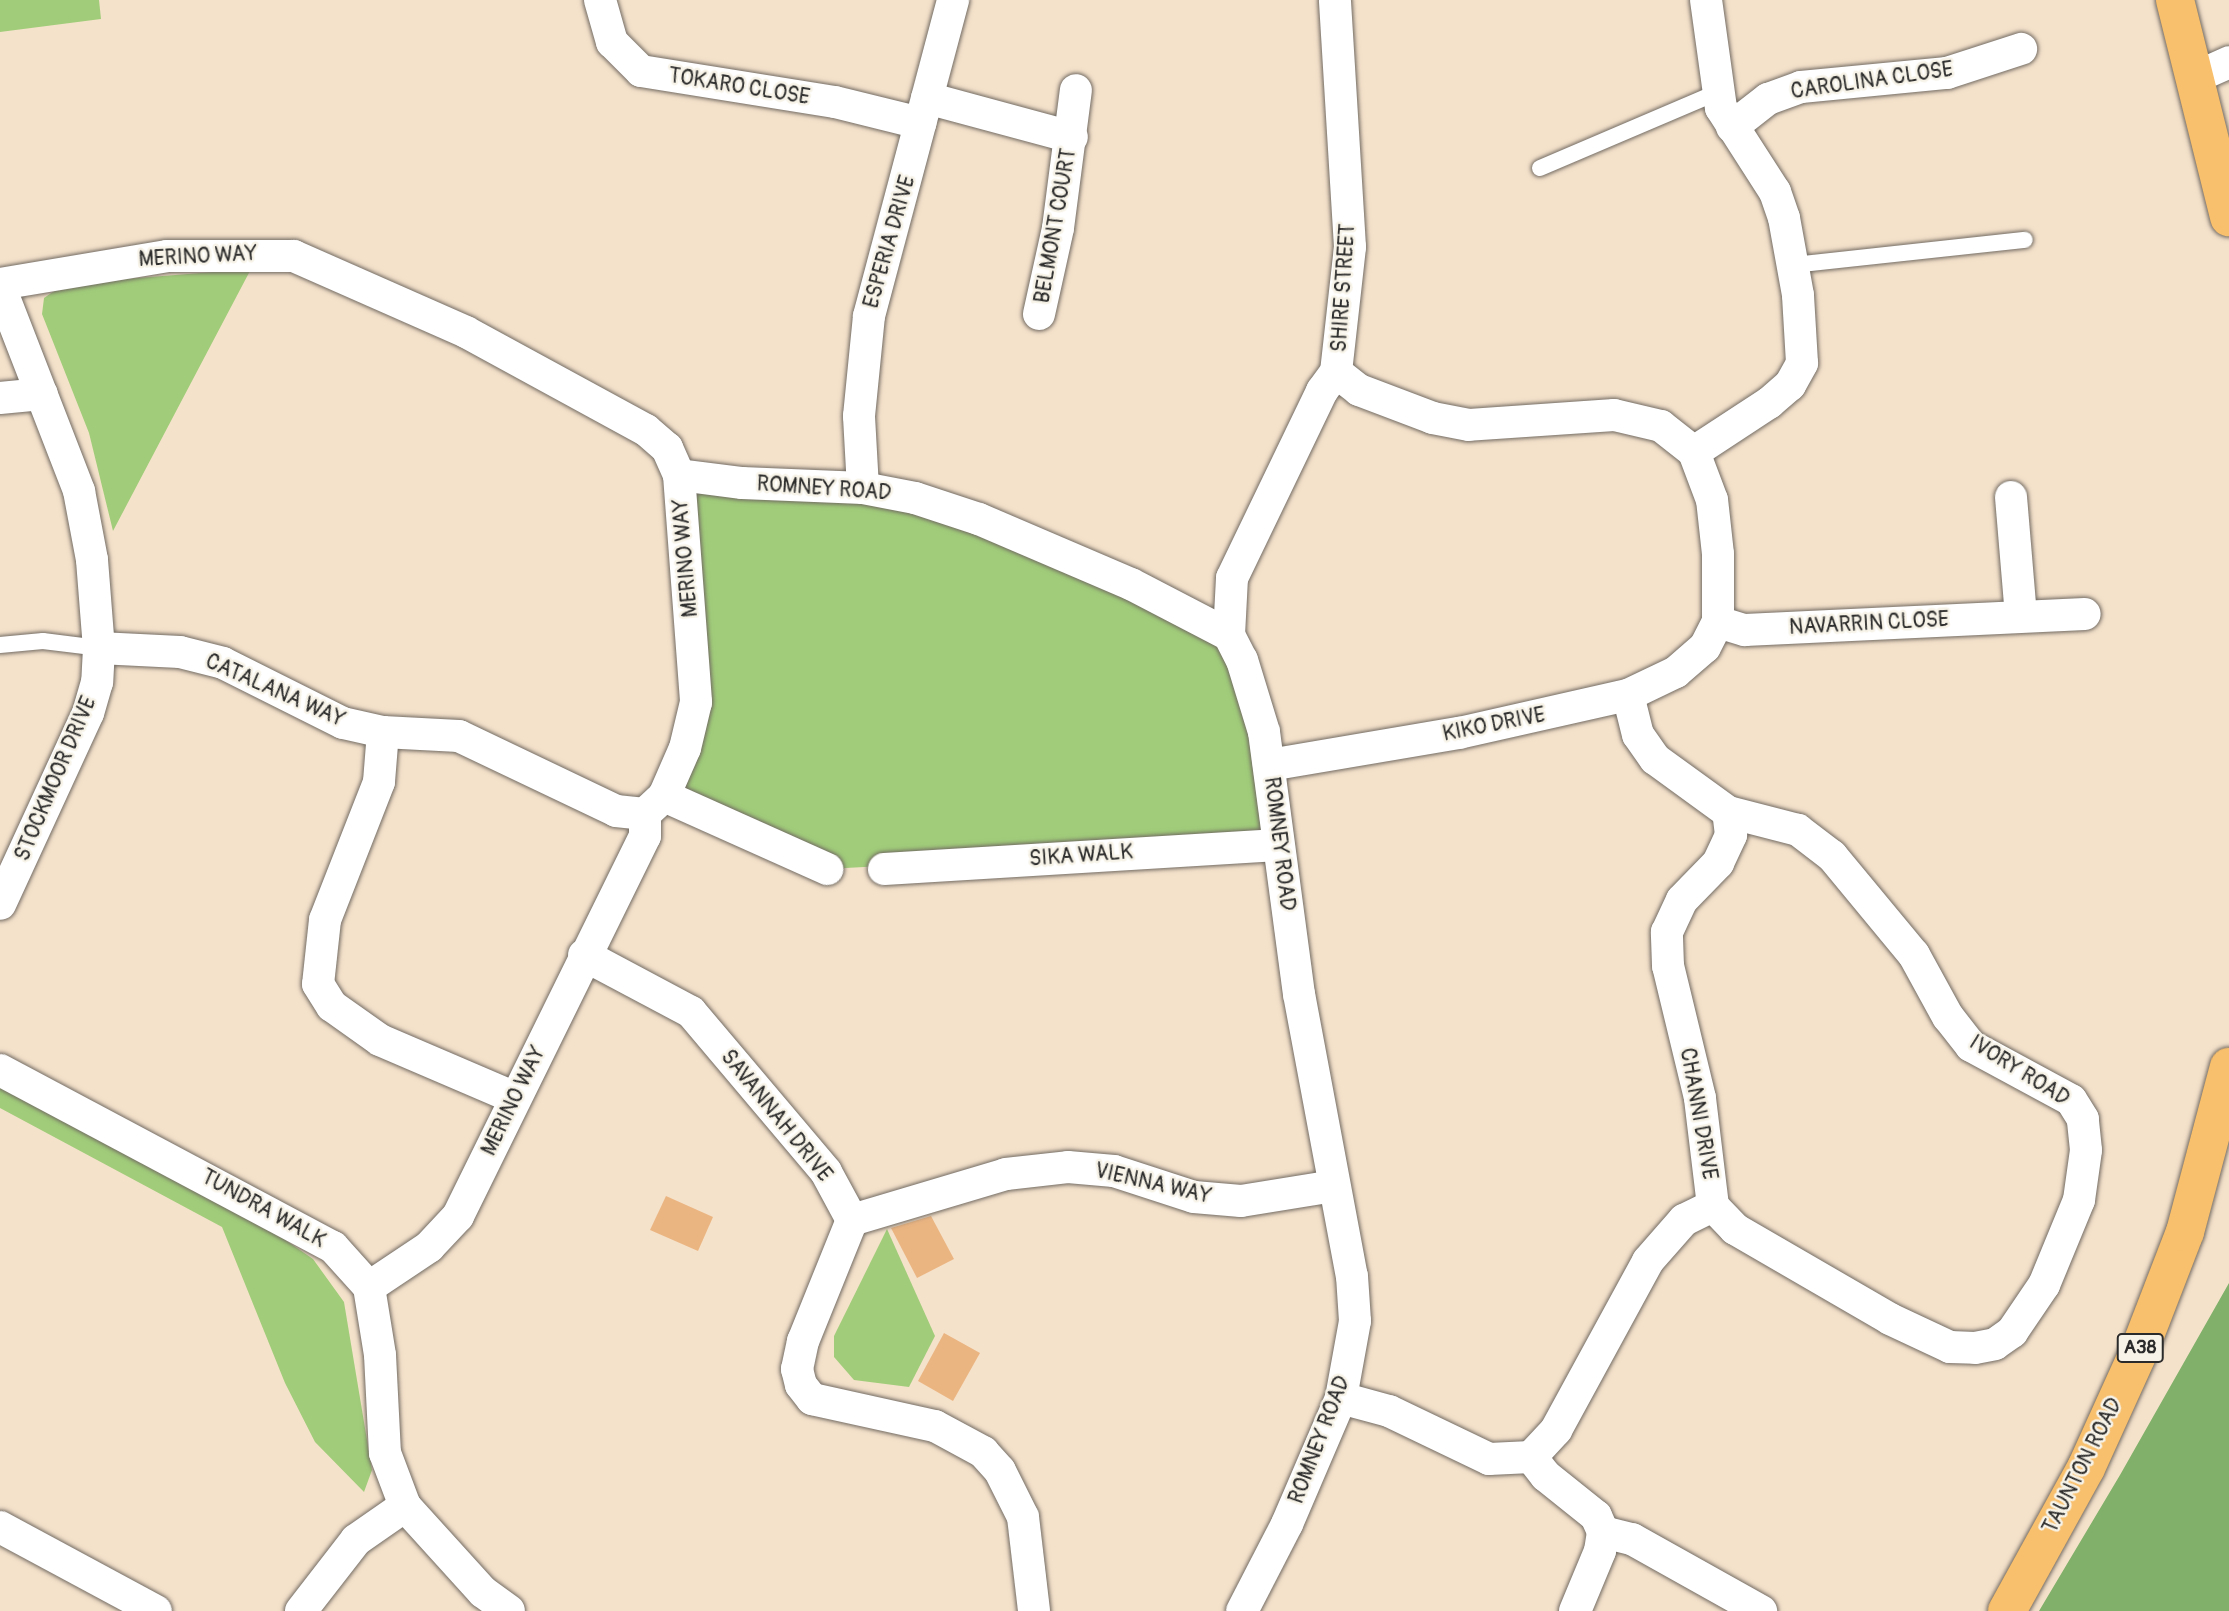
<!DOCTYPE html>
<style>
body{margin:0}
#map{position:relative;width:2229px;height:1611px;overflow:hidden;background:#f5e2cb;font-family:Pangolin,sans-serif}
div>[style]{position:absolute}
.green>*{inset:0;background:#a1cd7a}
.forest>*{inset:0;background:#80b06a}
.building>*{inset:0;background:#ebb582}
.roads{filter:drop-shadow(0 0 2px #726b63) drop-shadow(0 0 2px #726b63)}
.lane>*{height:16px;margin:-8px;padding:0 8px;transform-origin:8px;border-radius:8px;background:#fff}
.street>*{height:32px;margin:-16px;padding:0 16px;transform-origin:16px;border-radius:16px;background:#fff}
.primary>*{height:38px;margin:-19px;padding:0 19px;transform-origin:19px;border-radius:19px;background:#f8bf6c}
span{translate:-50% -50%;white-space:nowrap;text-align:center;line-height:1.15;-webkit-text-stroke:5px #f7f3e8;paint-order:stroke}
.shield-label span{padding:2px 5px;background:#f7f3e8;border:2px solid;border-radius:5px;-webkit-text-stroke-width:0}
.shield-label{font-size:19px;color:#2b2b2b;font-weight:700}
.street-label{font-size:21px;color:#2b2b2b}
</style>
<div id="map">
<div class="green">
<div style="clip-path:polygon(0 0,99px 0,101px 19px,0 32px)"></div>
<div style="clip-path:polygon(251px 269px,113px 531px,89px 433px,42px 314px,44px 298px,57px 289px,87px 282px)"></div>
<div style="clip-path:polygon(679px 475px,863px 488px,1229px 635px,1278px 845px,827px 869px,664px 796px,685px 748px)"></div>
<div style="clip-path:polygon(0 1085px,227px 1200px,313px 1259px,344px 1302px,372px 1470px,364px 1492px,315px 1442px,285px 1383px,222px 1227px,0 1108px)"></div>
<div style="clip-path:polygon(887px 1229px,935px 1336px,909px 1387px,854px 1380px,834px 1357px,834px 1336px)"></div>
</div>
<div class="forest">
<div style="clip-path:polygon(2229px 1283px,2229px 1611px,2039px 1611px,2120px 1475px)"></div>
</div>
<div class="building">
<div style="clip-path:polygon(666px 1196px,713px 1217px,698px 1251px,650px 1230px)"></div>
<div style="clip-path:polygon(931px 1216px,954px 1259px,917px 1278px,891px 1228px)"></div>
<div style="clip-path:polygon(944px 1333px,980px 1353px,953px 1401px,918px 1381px)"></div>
</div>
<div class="roads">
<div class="lane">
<div style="left:1540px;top:168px;width:194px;rotate:-23.1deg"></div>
<div style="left:1793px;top:265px;width:233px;rotate:-6.2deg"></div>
<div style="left:0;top:645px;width:43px;rotate:-5.3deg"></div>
<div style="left:43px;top:641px;width:56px;rotate:7.1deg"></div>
</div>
<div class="street">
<div style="left:600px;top:0;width:44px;rotate:74.1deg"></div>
<div style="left:612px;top:42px;width:41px;rotate:45deg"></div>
<div style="left:641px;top:71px;width:196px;rotate:9.1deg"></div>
<div style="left:835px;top:102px;width:88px;rotate:13.9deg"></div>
<div style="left:2196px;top:77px;width:36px;rotate:-24deg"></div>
<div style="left:927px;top:98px;width:150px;rotate:15.1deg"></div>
<div style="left:1732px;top:127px;width:46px;rotate:-37.9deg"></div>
<div style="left:1768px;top:99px;width:35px;rotate:-20deg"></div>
<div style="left:1801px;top:87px;width:147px;rotate:-5.5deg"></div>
<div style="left:1947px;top:73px;width:78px;rotate:-18deg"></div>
<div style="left:0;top:284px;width:169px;rotate:-9.5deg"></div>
<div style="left:167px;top:256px;width:127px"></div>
<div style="left:294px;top:256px;width:188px;rotate:23.8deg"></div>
<div style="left:466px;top:332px;width:205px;rotate:28.6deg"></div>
<div style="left:646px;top:430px;width:28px;rotate:41deg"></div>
<div style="left:667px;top:448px;width:30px;rotate:66deg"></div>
<div style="left:679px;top:475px;width:228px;rotate:85.7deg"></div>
<div style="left:696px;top:702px;width:47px;rotate:103.4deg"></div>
<div style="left:685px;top:748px;width:52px;rotate:113.6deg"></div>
<div style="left:664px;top:796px;width:26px;rotate:137deg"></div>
<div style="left:645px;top:814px;width:22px;rotate:90deg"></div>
<div style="left:645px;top:836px;width:424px;rotate:116.2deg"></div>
<div style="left:458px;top:1216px;width:42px;rotate:133.1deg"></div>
<div style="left:429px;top:1247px;width:72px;rotate:146.3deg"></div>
<div style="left:0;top:287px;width:219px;rotate:68.8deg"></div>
<div style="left:79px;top:491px;width:70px;rotate:79.3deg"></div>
<div style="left:92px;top:560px;width:88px;rotate:85.5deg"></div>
<div style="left:99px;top:648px;width:34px;rotate:93deg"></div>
<div style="left:97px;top:682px;width:32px;rotate:106deg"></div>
<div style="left:88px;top:713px;width:210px;rotate:114.7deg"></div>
<div style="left:1039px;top:314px;width:88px;rotate:-77.5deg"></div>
<div style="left:1058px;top:228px;width:139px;rotate:-82.6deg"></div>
<div style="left:0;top:398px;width:42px;rotate:-5.4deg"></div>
<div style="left:1694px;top:452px;width:90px;rotate:-33.2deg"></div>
<div style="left:1769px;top:403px;width:28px;rotate:-41deg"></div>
<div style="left:1790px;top:385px;width:25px;rotate:-61deg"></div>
<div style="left:1802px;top:363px;width:68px;rotate:-93.4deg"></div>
<div style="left:1798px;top:295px;width:78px;rotate:-100.3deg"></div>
<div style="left:1784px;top:218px;width:28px;rotate:-109deg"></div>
<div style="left:1775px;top:192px;width:100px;rotate:-122.7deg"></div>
<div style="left:1721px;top:108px;width:109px;rotate:-97.9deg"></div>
<div style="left:679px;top:475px;width:64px;rotate:7.2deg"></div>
<div style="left:742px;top:483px;width:121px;rotate:2.4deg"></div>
<div style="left:863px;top:488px;width:53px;rotate:10.9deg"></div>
<div style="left:915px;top:498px;width:67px;rotate:18.2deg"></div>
<div style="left:979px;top:519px;width:165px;rotate:23.2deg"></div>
<div style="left:1131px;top:584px;width:110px;rotate:27.5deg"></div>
<div style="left:1229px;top:635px;width:28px;rotate:63deg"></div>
<div style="left:1242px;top:660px;width:75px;rotate:73deg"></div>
<div style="left:1264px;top:732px;width:264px;rotate:82.4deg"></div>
<div style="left:1299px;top:994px;width:287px;rotate:79.4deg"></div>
<div style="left:1352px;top:1276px;width:45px;rotate:86.2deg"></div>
<div style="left:1355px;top:1321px;width:78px;rotate:100.3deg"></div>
<div style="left:1341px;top:1398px;width:137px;rotate:113.2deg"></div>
<div style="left:1287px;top:1524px;width:98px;rotate:117.3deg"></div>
<div style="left:863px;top:488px;width:72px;rotate:-93.2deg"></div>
<div style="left:859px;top:416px;width:100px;rotate:-84.3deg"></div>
<div style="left:869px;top:316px;width:327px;rotate:-75.1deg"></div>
<div style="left:2011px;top:497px;width:119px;rotate:85.2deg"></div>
<div style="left:1718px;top:622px;width:28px;rotate:17deg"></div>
<div style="left:1745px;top:630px;width:340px;rotate:-2.7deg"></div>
<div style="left:1229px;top:635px;width:57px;rotate:-87deg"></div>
<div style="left:1232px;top:578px;width:208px;rotate:-64.3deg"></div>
<div style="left:1322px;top:391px;width:24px;rotate:-54deg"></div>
<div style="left:1336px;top:372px;width:126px;rotate:-83.6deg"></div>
<div style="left:1350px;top:247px;width:247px;rotate:-93.5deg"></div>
<div style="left:99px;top:648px;width:81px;rotate:2.8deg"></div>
<div style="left:180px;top:652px;width:44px;rotate:14.3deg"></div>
<div style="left:223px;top:663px;width:134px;rotate:26.6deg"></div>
<div style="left:343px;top:723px;width:41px;rotate:12.7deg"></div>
<div style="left:383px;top:732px;width:76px;rotate:3deg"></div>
<div style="left:459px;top:736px;width:174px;rotate:25.5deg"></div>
<div style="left:616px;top:811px;width:29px;rotate:6deg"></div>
<div style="left:383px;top:732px;width:50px;rotate:94.6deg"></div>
<div style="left:379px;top:782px;width:148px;rotate:111.4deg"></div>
<div style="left:325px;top:920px;width:64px;rotate:96.2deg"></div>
<div style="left:318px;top:984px;width:26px;rotate:58deg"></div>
<div style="left:332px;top:1006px;width:59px;rotate:35.3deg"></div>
<div style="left:380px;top:1040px;width:147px;rotate:23.2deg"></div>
<div style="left:1269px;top:765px;width:193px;rotate:-9.6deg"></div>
<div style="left:1459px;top:733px;width:173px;rotate:-12.7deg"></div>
<div style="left:1628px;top:695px;width:53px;rotate:-25.6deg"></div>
<div style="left:1676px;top:672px;width:38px;rotate:-41deg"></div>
<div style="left:1705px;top:647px;width:28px;rotate:-63deg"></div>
<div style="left:1718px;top:622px;width:68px;rotate:-90deg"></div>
<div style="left:1718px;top:554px;width:54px;rotate:-96.3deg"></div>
<div style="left:1712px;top:500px;width:51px;rotate:-110.6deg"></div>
<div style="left:1694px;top:452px;width:42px;rotate:-141.8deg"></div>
<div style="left:1661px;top:426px;width:48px;rotate:-166.8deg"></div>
<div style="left:1614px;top:415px;width:145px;rotate:176.1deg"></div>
<div style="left:1469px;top:425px;width:37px;rotate:-169deg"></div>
<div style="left:1433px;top:418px;width:79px;rotate:-159.3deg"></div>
<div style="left:1359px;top:390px;width:29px;rotate:-142deg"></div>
<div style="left:664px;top:796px;width:179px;rotate:24.1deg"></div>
<div style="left:884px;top:869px;width:395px;rotate:-3.5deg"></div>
<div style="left:584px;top:955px;width:121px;rotate:28deg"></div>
<div style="left:691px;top:1012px;width:209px;rotate:49.8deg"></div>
<div style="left:826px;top:1172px;width:55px;rotate:61.6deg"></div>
<div style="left:852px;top:1220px;width:131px;rotate:112deg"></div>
<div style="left:803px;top:1341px;width:29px;rotate:102deg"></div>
<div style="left:797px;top:1369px;width:16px;rotate:76deg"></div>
<div style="left:801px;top:1385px;width:18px;rotate:52deg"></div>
<div style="left:812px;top:1399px;width:126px;rotate:12.4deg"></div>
<div style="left:935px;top:1426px;width:55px;rotate:28.4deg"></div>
<div style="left:983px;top:1452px;width:25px;rotate:48deg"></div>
<div style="left:1000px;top:1471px;width:51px;rotate:63.4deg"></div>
<div style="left:1023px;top:1517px;width:95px;rotate:83.3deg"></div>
<div style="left:0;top:1070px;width:377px;rotate:28deg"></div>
<div style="left:333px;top:1247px;width:54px;rotate:48deg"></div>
<div style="left:369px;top:1287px;width:69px;rotate:80.8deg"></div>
<div style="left:380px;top:1355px;width:98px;rotate:87.1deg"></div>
<div style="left:385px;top:1453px;width:57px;rotate:69.3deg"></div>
<div style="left:405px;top:1506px;width:116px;rotate:47.8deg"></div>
<div style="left:483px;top:1592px;width:32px;rotate:36deg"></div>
<div style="left:1713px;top:1206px;width:32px;rotate:46deg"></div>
<div style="left:1735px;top:1229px;width:179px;rotate:30.1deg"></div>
<div style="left:1890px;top:1319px;width:66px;rotate:25deg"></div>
<div style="left:1950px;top:1347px;width:25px;rotate:2deg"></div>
<div style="left:1975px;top:1348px;width:20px;rotate:-11deg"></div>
<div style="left:1995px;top:1344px;width:21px;rotate:-35deg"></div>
<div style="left:2012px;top:1332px;width:57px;rotate:-55.8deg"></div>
<div style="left:2044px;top:1285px;width:92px;rotate:-67.6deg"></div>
<div style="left:2079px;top:1200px;width:50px;rotate:-82deg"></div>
<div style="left:2086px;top:1150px;width:31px;rotate:-96deg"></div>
<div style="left:2083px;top:1119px;width:22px;rotate:-122deg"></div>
<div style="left:2071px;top:1100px;width:114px;rotate:-151.6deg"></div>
<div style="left:1971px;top:1046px;width:37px;rotate:-128deg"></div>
<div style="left:1948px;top:1017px;width:71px;rotate:-118.7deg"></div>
<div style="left:1914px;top:955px;width:129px;rotate:-129.6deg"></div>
<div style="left:1832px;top:856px;width:43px;rotate:-142.6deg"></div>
<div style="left:1798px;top:830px;width:72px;rotate:-165.6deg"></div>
<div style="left:852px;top:1220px;width:161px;rotate:-16.6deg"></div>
<div style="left:1006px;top:1174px;width:62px;rotate:-6.4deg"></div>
<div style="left:1068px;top:1167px;width:46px;rotate:5deg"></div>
<div style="left:1114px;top:1171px;width:84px;rotate:18deg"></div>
<div style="left:1194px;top:1197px;width:47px;rotate:4.9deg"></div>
<div style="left:1241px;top:1201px;width:94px;rotate:-9.2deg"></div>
<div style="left:1341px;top:1398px;width:50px;rotate:15.2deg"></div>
<div style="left:1389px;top:1411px;width:111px;rotate:25.6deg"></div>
<div style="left:1489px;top:1459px;width:42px;rotate:-2.7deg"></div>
<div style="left:1531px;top:1457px;width:37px;rotate:-47deg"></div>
<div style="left:1556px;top:1430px;width:192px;rotate:-61.4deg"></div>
<div style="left:1648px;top:1261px;width:55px;rotate:-48.7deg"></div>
<div style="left:1684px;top:1220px;width:32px;rotate:-26deg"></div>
<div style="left:1713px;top:1206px;width:109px;rotate:-96.9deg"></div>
<div style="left:1700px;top:1098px;width:136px;rotate:-103.6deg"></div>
<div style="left:1668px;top:966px;width:34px;rotate:-92deg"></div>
<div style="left:1667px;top:932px;width:35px;rotate:-65deg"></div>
<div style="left:1682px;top:900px;width:52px;rotate:-45.8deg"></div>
<div style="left:1718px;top:863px;width:31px;rotate:-65deg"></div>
<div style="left:1731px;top:835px;width:23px;rotate:-97deg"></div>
<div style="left:1728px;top:812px;width:90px;rotate:-144deg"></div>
<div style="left:1655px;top:759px;width:29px;rotate:-125deg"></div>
<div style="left:1638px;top:735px;width:41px;rotate:-104deg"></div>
<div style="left:1531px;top:1457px;width:24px;rotate:52deg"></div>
<div style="left:1546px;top:1476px;width:64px;rotate:38.7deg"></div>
<div style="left:1596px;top:1516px;width:17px;rotate:66deg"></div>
<div style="left:1603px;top:1532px;width:19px;rotate:99deg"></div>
<div style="left:1600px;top:1551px;width:65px;rotate:112.6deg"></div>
<div style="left:0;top:1527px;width:177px;rotate:28.3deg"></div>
<div style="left:1603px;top:1532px;width:30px;rotate:14deg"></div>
<div style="left:1632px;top:1539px;width:148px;rotate:29.2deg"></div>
<div style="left:301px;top:1611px;width:90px;rotate:-52.2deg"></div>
<div style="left:356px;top:1540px;width:60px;rotate:-34.8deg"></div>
</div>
<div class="primary">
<div style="left:2175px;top:0;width:224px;rotate:76deg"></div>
<div style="left:2007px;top:1611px;width:163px;rotate:-61.1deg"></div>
<div style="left:2086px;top:1468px;width:128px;rotate:-65.6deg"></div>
<div style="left:2139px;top:1351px;width:128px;rotate:-68.9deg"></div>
<div style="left:2185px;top:1232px;width:171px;rotate:-75.1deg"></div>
</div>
</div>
<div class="shield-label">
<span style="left:2140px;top:1348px">A38</span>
</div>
<div class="street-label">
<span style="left:1872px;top:81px;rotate:-8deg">CAROLINA CLOSE</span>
<span style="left:739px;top:87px;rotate:9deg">TOKARO CLOSE</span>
<span style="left:1056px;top:226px;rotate:-80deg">BELMONT COURT</span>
<span style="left:890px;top:242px;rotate:-74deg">ESPERIA DRIVE</span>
<span style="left:198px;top:257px;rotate:-3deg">MERINO WAY</span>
<span style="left:1344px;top:288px;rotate:-86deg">SHIRE STREET</span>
<span style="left:824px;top:489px;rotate:4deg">ROMNEY ROAD</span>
<span style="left:686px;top:558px;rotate:-95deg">MERINO WAY</span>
<span style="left:1869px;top:624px;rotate:-3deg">NAVARRIN CLOSE</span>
<span style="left:275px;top:691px;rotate:24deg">CATALANA WAY</span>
<span style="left:1494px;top:725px;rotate:-11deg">KIKO DRIVE</span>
<span style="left:56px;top:779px;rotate:-67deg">STOCKMOOR DRIVE</span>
<span style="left:1279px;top:844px;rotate:83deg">ROMNEY ROAD</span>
<span style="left:1081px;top:856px;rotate:-4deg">SIKA WALK</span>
<span style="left:2019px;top:1071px;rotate:32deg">IVORY ROAD</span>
<span style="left:514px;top:1101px;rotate:-64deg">MERINO WAY</span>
<span style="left:1698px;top:1114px;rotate:80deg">CHANNI DRIVE</span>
<span style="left:776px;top:1116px;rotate:51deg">SAVANNAH DRIVE</span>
<span style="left:1153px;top:1184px;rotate:13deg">VIENNA WAY</span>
<span style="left:263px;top:1209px;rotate:29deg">TUNDRA WALK</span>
<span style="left:1320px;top:1440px;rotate:-69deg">ROMNEY ROAD</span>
<span style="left:2083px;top:1466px;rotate:-63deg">TAUNTON ROAD</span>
</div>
</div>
